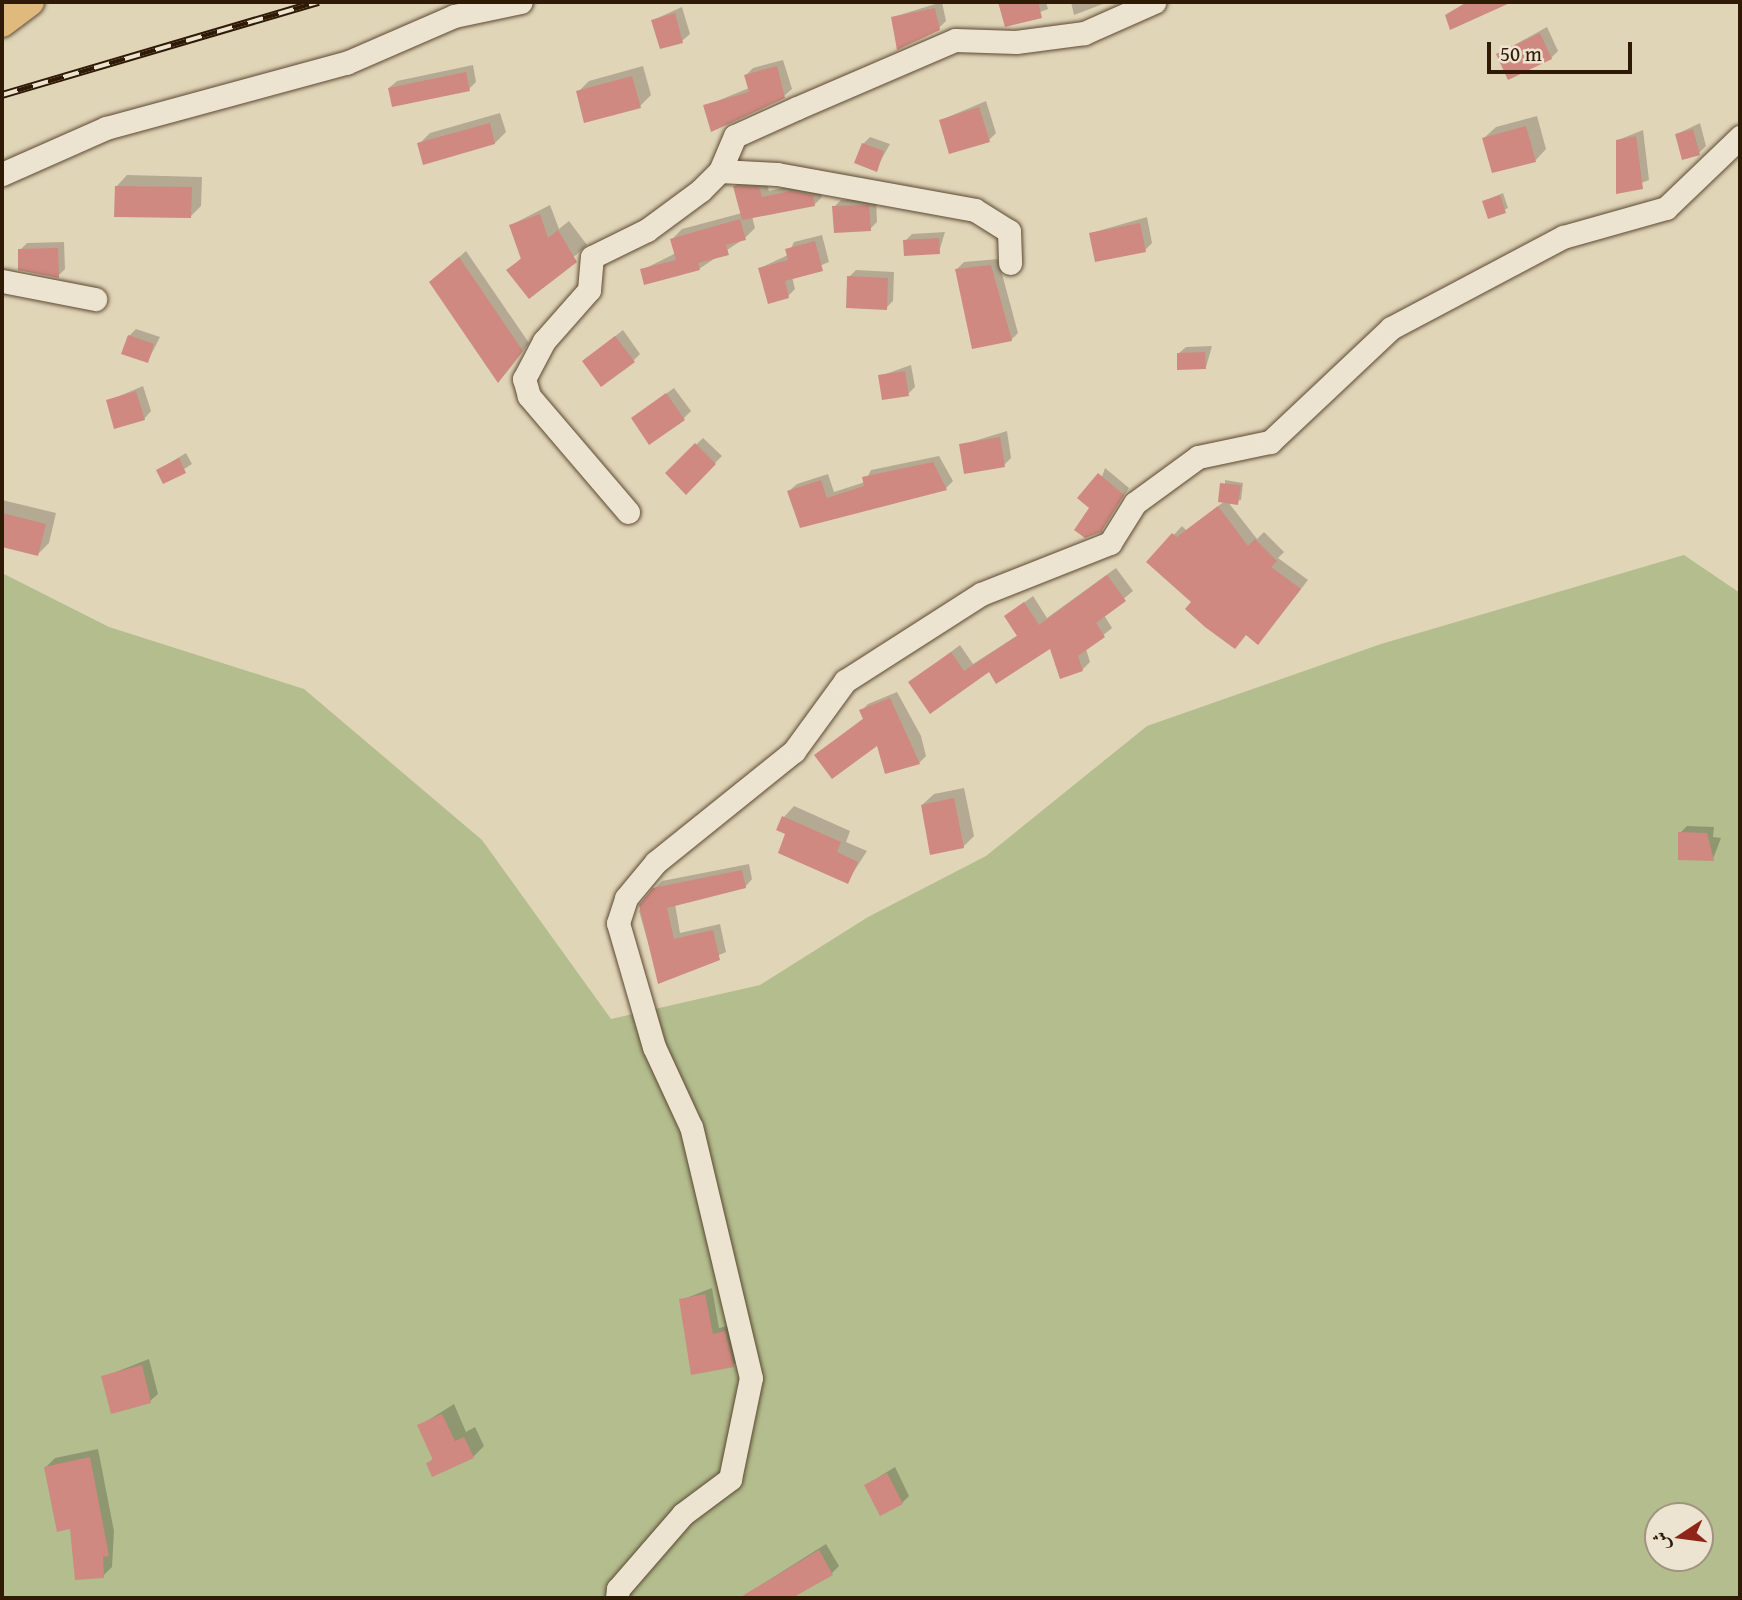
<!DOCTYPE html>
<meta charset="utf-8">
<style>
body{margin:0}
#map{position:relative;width:1742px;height:1600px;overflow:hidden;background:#e1d5b8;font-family:"Gentium Book Plus",Amiri,serif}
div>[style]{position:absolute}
.green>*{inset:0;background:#b3bd8e}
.shadow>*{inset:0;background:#0003}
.building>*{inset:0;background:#cf8980}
.roads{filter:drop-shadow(0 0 2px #5c4932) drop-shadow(0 0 2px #5c4932)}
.minor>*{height:23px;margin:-11.5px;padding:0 11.5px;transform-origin:11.5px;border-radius:11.5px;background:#ece4d1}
.major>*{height:28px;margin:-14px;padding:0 14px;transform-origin:14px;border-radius:14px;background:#e0ba7c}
.rail>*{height:8px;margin-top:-4px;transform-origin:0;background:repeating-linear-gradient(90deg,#ece4d1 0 16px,#2f1a06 0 32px);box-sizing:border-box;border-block:2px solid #2f1a06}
span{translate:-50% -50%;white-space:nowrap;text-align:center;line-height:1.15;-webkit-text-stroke:5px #ece4d1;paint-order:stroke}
.frame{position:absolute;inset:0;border:4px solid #2f1a06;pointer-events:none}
.north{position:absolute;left:1644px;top:1502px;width:70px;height:70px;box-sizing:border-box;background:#ece4d1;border:2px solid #a09380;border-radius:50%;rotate:257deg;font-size:19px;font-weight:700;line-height:28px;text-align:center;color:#2f1a06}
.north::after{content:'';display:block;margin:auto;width:24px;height:32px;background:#8f2418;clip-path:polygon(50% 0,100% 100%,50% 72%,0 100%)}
.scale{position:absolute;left:1487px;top:42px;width:145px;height:32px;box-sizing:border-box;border:4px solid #2f1a06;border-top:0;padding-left:9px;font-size:21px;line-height:24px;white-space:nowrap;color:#2f1a06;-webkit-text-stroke:5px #ece4d1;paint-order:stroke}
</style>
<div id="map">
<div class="green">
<div style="clip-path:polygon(evenodd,1684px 555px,1740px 593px,1740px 1598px,2px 1598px,2px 573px,109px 627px,304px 689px,482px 840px,611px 1019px,760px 985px,868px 917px,986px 856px,1147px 726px,1381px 644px,1684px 555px,1658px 1516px,1700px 1516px,1700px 1558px,1658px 1558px,1658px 1516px)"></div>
</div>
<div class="shadow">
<div style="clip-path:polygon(942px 2px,946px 21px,939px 28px,893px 17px)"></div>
<div style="clip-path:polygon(1000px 2px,1046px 2px,1048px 9px,1006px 25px)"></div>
<div style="clip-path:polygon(1071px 2px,1108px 2px,1074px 15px)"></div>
<div style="clip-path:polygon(682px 7px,690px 34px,682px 41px,653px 20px)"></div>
<div style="clip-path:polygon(1547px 27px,1558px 51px,1551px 58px,1498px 54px)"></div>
<div style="clip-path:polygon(783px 60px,792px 89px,784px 96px,705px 106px,749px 88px,746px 75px,753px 68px)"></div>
<div style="clip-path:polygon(473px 65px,476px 82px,469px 89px,389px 88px,397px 81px)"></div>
<div style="clip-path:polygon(643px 66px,651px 95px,640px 106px,578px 92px,589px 81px)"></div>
<div style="clip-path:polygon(986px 101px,996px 133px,989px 140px,941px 120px)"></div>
<div style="clip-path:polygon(500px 113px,506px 132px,495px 143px,419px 144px,430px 133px)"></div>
<div style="clip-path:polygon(1537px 116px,1546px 149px,1535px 161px,1484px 138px,1496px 127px)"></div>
<div style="clip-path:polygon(1700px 123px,1706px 146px,1699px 153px,1677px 134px)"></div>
<div style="clip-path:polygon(1643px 130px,1649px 180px,1618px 192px,1618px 140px)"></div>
<div style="clip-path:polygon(870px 137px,890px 144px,876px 169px,863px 144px)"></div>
<div style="clip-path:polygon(127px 175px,202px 177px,201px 206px,190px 217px,116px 187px)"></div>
<div style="clip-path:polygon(742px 179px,766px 181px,769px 191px,799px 184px,820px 188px,822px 197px,815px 204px,752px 216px,755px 228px,745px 238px,699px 269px,642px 270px,676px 253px,672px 239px,682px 229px,742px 213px,735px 186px)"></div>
<div style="clip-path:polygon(1503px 193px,1508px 208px,1490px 217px,1484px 201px)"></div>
<div style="clip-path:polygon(876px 199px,877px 222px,870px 229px,834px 207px,841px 200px)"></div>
<div style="clip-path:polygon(550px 205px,559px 229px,569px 221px,587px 245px,529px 297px,509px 270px,522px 257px,511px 225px)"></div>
<div style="clip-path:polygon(1147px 217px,1152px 243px,1145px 250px,1091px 233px)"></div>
<div style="clip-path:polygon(945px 232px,939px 252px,905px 241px,912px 234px)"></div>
<div style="clip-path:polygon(822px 235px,829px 262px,792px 277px,795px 289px,788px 296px,760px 268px,788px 255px,794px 242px)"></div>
<div style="clip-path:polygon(64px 242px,65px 269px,58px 276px,20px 250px,27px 243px)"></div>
<div style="clip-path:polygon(466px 251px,529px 343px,505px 374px,439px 275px)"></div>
<div style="clip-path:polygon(998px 259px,1018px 333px,1011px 340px,957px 269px,964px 262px)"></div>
<div style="clip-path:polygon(856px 270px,894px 272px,893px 301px,886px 308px,849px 277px)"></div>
<div style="clip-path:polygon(136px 329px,160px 337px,148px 361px,129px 336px)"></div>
<div style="clip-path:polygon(623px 330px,640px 354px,633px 361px,584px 361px)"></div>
<div style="clip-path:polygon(1212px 346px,1206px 367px,1178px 354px,1186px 347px)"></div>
<div style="clip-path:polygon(911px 365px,915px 387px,908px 394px,880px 376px)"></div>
<div style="clip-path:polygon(143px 386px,151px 411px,144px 419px,108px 401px)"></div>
<div style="clip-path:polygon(674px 388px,691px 411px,684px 418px,633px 418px)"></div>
<div style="clip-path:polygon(1007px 431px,1011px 458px,1004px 465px,961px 445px)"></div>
<div style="clip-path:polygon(703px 438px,722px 456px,686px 492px,667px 473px)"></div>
<div style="clip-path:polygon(186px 453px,192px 464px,164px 482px,158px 470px)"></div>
<div style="clip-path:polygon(939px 456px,953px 481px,946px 488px,801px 526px,789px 491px,797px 484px,828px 474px,834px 492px,865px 482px,871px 470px)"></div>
<div style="clip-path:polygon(1105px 468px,1129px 488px,1100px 530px,1091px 508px)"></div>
<div style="clip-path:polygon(1225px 480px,1243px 483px,1241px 500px,1228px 502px,1257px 539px,1264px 532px,1284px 552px,1278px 558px,1308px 580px,1265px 635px,1247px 633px,1193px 602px,1149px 562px,1182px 526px,1186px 530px,1225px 501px)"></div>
<div style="clip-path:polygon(2px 500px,56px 513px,49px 543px,38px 554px,2px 545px)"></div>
<div style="clip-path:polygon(1116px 568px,1133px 591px,1104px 615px,1112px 628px,1086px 649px,1090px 662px,1082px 670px,1051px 647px,989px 670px,910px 683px,960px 645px,973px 664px,1018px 635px,1006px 616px,1033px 596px,1047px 618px)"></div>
<div style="clip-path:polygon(897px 692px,921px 736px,926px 756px,919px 763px,878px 743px,816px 755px,864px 718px,861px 711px,868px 704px)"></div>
<div style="clip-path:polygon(964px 788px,974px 836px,963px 847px,922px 805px,934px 794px)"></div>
<div style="clip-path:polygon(794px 806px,850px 831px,846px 842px,867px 851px,847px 882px,788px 833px,784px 817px)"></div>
<div style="clip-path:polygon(1687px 826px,1714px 827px,1713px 837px,1721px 838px,1713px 859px,1680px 833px)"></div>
<div style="clip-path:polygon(749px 864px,752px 879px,745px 887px,675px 904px,680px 933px,720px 924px,726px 952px,659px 981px,639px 911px,654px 889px,662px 881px)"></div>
<div style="clip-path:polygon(712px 1288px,719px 1328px,732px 1325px,740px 1358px,733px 1365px,681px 1300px)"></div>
<div style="clip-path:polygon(149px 1359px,158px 1394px,150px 1401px,103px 1377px)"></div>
<div style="clip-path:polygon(454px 1404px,466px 1432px,475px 1427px,484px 1446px,473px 1457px,428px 1463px,434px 1458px,419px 1426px)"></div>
<div style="clip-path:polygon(98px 1449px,114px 1531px,112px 1567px,103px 1576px,46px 1467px,55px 1458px)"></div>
<div style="clip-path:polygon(895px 1467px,909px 1496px,902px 1503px,866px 1485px)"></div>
<div style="clip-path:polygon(826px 1544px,839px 1566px,832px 1573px,787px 1598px,740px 1598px)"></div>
</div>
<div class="building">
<div style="clip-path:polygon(998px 2px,1038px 2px,1042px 18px,1005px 27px)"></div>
<div style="clip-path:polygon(1467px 2px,1512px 2px,1450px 30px,1445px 15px)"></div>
<div style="clip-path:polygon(935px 8px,940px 30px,897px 50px,891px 17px)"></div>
<div style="clip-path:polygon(675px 13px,683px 43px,660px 49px,651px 20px)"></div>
<div style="clip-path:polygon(1540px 33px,1552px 59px,1508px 80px,1496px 54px)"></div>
<div style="clip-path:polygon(777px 66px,785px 98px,711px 132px,703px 105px,749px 92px,744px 75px)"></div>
<div style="clip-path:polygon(466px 72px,470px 91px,392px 107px,388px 88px)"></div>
<div style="clip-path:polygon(632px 76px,641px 108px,584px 123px,576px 91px)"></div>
<div style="clip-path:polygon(979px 107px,990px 142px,949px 154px,939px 120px)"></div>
<div style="clip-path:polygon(490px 123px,495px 144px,423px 165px,417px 143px)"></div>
<div style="clip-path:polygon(1526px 126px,1536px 162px,1492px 173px,1482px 138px)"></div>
<div style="clip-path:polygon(1693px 129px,1700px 155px,1682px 160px,1675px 134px)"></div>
<div style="clip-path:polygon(1636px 136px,1643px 189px,1616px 194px,1616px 140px)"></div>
<div style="clip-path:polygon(862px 143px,884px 151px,877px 172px,854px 163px)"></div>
<div style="clip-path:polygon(115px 186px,192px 187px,191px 218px,114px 217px)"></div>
<div style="clip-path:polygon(733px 186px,759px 187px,762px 197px,791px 191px,813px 195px,815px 206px,742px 220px)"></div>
<div style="clip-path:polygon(1500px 195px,1506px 213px,1488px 219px,1482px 201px)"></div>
<div style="clip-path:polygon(869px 205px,871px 231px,834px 233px,832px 206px)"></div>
<div style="clip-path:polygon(540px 214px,548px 238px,558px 230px,577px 262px,529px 299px,506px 270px,521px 259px,509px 225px)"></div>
<div style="clip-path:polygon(740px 219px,746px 240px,726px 245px,729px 255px,698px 263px,700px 270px,644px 285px,640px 269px,676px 260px,670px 239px)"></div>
<div style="clip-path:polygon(1140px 223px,1146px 252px,1095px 262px,1089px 233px)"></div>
<div style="clip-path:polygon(939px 238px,940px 254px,904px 256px,903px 240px)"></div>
<div style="clip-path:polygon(815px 241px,823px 271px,785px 281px,789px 298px,768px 304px,758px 268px,788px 260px,785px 249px)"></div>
<div style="clip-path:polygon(58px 248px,59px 278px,18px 270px,18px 249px)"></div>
<div style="clip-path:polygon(459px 257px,523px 351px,498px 383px,429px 282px)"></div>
<div style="clip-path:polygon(991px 265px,1012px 341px,972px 349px,955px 269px)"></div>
<div style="clip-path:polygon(847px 276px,888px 278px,887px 310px,846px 308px)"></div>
<div style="clip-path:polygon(128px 335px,154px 344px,148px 363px,121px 354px)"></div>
<div style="clip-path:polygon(615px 336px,635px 362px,601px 387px,582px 361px)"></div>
<div style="clip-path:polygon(1205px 352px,1206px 369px,1177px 370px,1177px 353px)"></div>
<div style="clip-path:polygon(905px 371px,909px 396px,882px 400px,878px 375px)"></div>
<div style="clip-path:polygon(136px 391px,145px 420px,114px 429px,106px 400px)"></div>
<div style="clip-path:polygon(666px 393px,685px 420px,649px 445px,631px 418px)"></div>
<div style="clip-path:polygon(1000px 437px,1005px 467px,964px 474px,959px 444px)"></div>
<div style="clip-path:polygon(695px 443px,716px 464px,686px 495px,665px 473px)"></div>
<div style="clip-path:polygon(179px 458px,186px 473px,163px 484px,156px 470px)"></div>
<div style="clip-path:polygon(933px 462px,947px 490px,800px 528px,787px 491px,821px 480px,827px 498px,864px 486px,862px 477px)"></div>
<div style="clip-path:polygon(1098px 473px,1124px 495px,1101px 532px,1085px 538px,1074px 530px,1089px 508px,1077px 498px)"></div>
<div style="clip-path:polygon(1220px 483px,1241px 485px,1238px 505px,1218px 502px)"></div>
<div style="clip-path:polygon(1218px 506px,1248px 546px,1255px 539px,1277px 561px,1271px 567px,1301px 589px,1258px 645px,1246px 635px,1235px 649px,1205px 627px,1185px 609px,1191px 602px,1146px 562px,1172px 533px,1177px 537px)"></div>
<div style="clip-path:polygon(2px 513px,46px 524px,38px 556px,2px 547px)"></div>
<div style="clip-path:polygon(1107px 575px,1126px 601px,1096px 623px,1105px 637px,1078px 656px,1083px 671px,1060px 679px,1050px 649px,996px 684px,989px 672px,930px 714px,908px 682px,951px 652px,964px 671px,1017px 636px,1004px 616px,1024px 602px,1039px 625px)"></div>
<div style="clip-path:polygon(890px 698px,920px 764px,885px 774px,877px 746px,832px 779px,814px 755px,863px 719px,859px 710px)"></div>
<div style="clip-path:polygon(954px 798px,964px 848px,930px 855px,921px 805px)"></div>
<div style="clip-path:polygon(782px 816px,841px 842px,837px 852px,858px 862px,848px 884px,778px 853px,785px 834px,776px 830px)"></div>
<div style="clip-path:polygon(1678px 832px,1707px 833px,1714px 861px,1678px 860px)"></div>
<div style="clip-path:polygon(742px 870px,746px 888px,667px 908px,674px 939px,713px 930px,720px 960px,658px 984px,639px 905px,653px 888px)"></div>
<div style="clip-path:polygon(705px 1294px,713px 1334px,725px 1331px,734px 1367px,691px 1375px,679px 1299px)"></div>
<div style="clip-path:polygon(142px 1365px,151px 1403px,111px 1414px,101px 1376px)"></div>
<div style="clip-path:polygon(442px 1414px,455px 1441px,464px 1437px,474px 1458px,432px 1477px,426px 1463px,433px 1460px,417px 1425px)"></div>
<div style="clip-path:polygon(90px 1457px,109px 1556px,103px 1557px,104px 1578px,75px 1580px,70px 1529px,57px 1532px,44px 1467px)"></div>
<div style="clip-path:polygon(887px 1473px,903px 1504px,880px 1516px,864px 1485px)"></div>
<div style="clip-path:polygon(819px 1550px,833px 1575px,792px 1598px,739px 1598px)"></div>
</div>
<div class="roads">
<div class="minor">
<div style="left:720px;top:171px;width:57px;rotate:3deg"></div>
<div style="left:777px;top:174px;width:201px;rotate:10.3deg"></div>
<div style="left:975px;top:210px;width:40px;rotate:32deg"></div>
<div style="left:1009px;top:231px;width:32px;rotate:88deg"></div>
<div style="left:2px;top:174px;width:114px;rotate:-23.9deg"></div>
<div style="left:106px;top:128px;width:249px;rotate:-15.2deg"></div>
<div style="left:346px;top:63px;width:118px;rotate:-23.5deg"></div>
<div style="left:454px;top:16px;width:68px;rotate:-11.8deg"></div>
<div style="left:2px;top:281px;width:95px;rotate:11deg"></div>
<div style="left:628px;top:512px;width:153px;rotate:-130.5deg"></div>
<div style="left:529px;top:396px;width:18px;rotate:-106deg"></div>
<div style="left:524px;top:379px;width:43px;rotate:-62.2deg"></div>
<div style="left:544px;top:341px;width:68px;rotate:-48.6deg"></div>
<div style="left:589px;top:290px;width:33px;rotate:-85deg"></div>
<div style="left:592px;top:257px;width:61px;rotate:-26.1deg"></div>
<div style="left:647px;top:230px;width:67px;rotate:-36.5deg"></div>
<div style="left:701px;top:190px;width:27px;rotate:-45deg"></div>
<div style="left:720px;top:171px;width:38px;rotate:-67deg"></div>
<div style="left:735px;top:136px;width:68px;rotate:-24.3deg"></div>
<div style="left:797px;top:108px;width:172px;rotate:-23.3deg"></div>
<div style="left:955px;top:40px;width:61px;rotate:1.9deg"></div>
<div style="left:1016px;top:42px;width:69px;rotate:-7.5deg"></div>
<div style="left:1084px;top:33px;width:77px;rotate:-23.9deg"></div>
<div style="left:617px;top:1598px;width:9px;rotate:-84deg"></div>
<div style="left:618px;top:1589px;width:99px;rotate:-49.1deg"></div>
<div style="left:683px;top:1514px;width:59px;rotate:-36.7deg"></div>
<div style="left:730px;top:1479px;width:103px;rotate:-78.3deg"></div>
<div style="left:751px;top:1378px;width:258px;rotate:-103.4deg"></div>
<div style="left:691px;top:1127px;width:88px;rotate:-114.8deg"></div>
<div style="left:654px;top:1047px;width:129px;rotate:-106.2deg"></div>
<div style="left:618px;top:923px;width:26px;rotate:-72deg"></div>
<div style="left:626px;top:898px;width:47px;rotate:-50.2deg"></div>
<div style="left:656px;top:862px;width:177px;rotate:-38.8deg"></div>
<div style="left:794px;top:751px;width:87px;rotate:-53.9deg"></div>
<div style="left:845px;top:681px;width:161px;rotate:-32.6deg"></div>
<div style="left:981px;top:594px;width:139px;rotate:-21.6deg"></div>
<div style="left:1110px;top:543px;width:47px;rotate:-58deg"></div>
<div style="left:1135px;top:503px;width:78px;rotate:-36.1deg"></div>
<div style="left:1198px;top:457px;width:74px;rotate:-11.8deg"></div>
<div style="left:1270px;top:442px;width:166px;rotate:-43.3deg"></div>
<div style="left:1391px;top:328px;width:195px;rotate:-27.9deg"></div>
<div style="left:1563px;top:237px;width:107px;rotate:-15.7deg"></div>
<div style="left:1666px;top:208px;width:103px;rotate:-43.8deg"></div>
</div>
<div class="major">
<div style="left:2px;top:23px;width:35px;rotate:-37deg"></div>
</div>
</div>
<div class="rail">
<div style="left:2px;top:95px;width:330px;rotate:-16.4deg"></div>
</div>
<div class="frame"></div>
<div class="north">ش</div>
<div class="scale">50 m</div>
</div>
